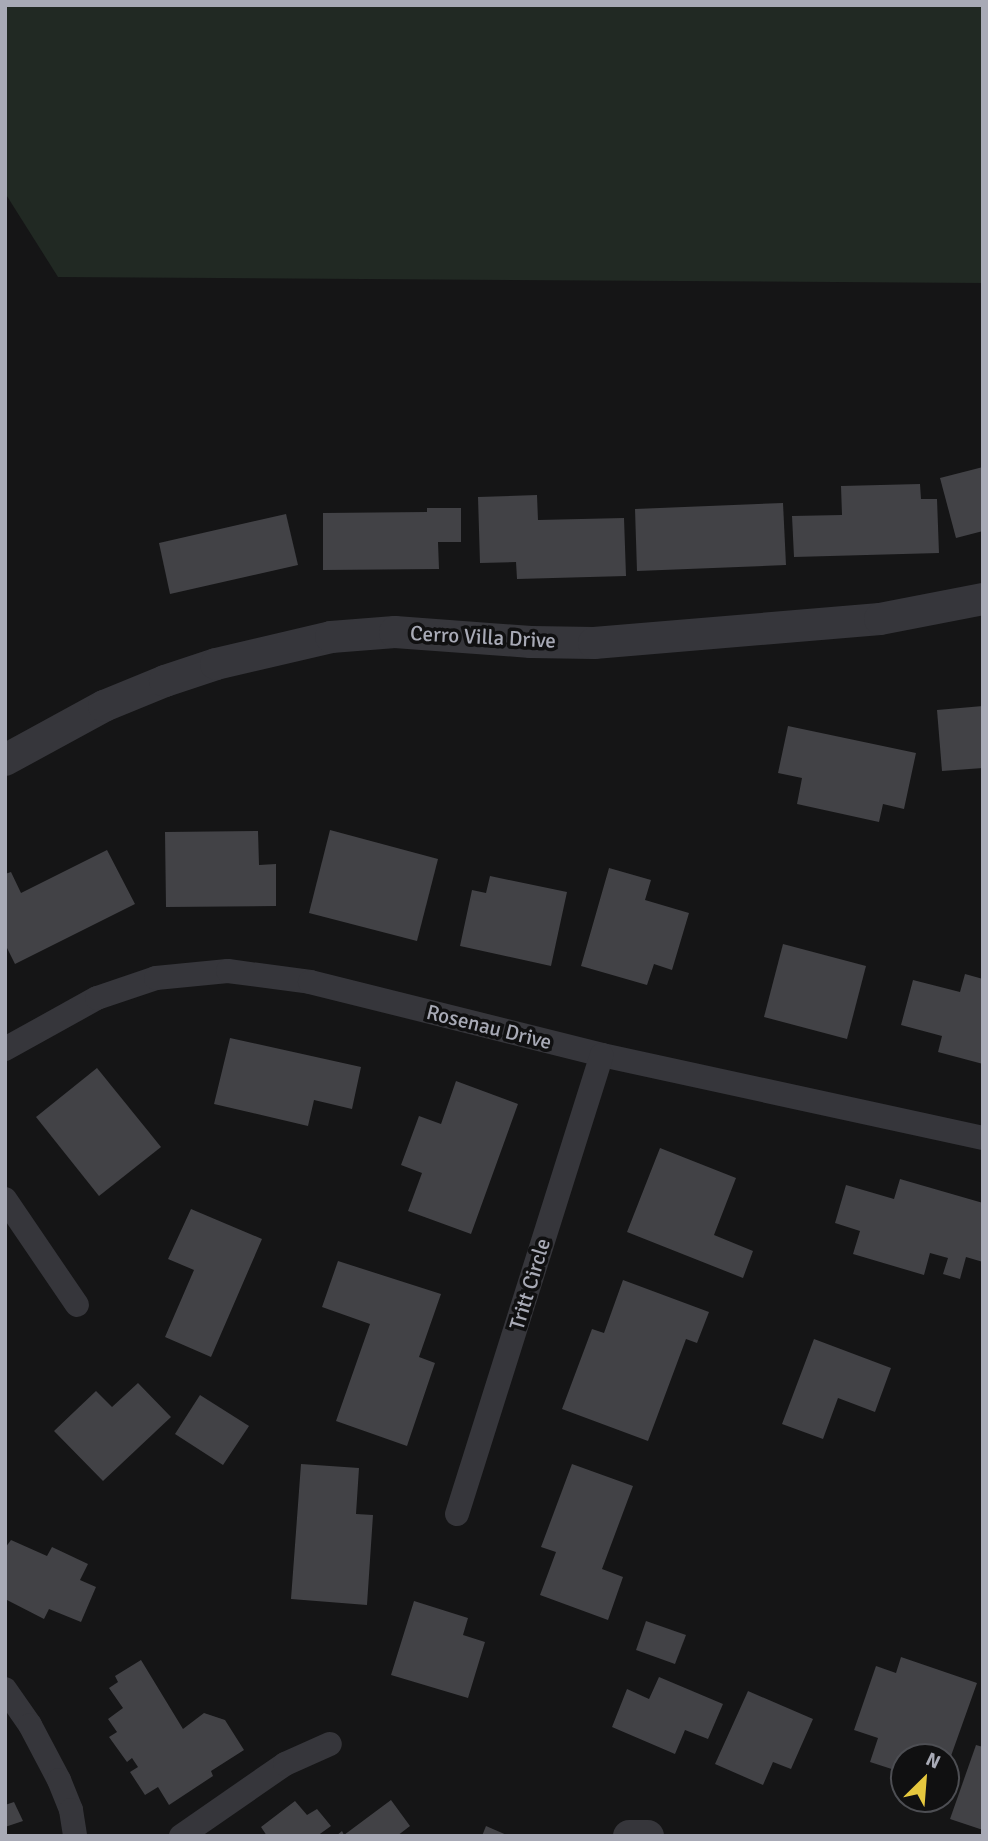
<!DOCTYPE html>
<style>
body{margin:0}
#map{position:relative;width:988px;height:1841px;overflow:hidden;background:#151516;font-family:Signika,sans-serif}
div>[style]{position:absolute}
.green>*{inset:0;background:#212923}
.building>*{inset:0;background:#424246}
.minor>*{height:24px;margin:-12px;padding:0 12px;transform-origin:12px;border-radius:12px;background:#36363b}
.tertiary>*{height:32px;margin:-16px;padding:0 16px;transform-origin:16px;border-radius:16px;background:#36363b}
span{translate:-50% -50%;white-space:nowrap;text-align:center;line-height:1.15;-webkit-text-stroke:7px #101011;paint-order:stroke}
.street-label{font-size:21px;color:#a8aab6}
.frame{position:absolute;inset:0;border:7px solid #a8aab6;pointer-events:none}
.north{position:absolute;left:890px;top:1743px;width:70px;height:70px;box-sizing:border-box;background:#101011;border:2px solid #4d4e53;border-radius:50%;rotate:25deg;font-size:19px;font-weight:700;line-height:28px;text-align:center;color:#a8aab6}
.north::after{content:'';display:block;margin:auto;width:24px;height:32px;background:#e5c73e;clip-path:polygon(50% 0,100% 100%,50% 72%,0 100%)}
</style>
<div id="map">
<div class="green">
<div style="clip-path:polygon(5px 5px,983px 5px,983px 283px,58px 277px,5px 193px)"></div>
</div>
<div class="building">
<div style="clip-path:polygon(983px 467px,983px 531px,956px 538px,940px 478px)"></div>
<div style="clip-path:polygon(920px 484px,921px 499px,937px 499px,939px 553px,794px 557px,792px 516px,842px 515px,841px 486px)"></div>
<div style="clip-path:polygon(537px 495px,538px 520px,624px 518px,626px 576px,517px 579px,516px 562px,480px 563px,478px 497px)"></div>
<div style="clip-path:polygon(783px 503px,786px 565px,637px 571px,635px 509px)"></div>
<div style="clip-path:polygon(427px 508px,461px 508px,461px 542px,438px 542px,439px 569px,323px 570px,323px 513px,427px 512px)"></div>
<div style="clip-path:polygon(286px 514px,298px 565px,170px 594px,159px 543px)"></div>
<div style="clip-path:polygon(983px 706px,983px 768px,942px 771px,937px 710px)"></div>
<div style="clip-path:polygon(788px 726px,916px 753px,904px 809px,883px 804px,879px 822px,797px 804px,802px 778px,778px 773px)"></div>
<div style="clip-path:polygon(330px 830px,438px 859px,417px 941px,309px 913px)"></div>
<div style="clip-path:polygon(258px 831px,259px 865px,276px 864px,276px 906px,166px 907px,165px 832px)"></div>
<div style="clip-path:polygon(107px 850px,135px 904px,15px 964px,5px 944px,5px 874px,11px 872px,21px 893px)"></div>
<div style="clip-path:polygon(609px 868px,651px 880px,645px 900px,689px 913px,672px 970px,654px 964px,647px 985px,581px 966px)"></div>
<div style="clip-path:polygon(490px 876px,567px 892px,551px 966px,460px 946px,472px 890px,486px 893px)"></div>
<div style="clip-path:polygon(783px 944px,866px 966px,847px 1039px,764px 1017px)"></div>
<div style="clip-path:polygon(965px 974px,983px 979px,983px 1064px,938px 1052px,942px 1036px,901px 1025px,913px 980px,960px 992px)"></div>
<div style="clip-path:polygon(230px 1038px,361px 1067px,352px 1109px,314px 1100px,308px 1126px,214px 1104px)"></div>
<div style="clip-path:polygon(97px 1068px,161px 1147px,99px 1196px,36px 1117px)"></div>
<div style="clip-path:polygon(456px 1081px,518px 1104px,471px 1234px,408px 1211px,422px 1173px,401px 1165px,419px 1116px,441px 1124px)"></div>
<div style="clip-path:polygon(660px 1148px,736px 1178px,714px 1235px,753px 1251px,743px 1278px,627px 1232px)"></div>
<div style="clip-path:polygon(900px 1179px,983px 1203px,983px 1262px,966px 1257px,960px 1279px,943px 1274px,948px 1258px,930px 1253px,924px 1275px,853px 1254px,860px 1231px,835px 1223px,846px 1185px,894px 1199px)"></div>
<div style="clip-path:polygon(191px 1209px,262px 1239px,211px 1357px,165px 1337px,194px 1270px,168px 1259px)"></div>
<div style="clip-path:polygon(338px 1261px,441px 1294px,419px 1357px,435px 1363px,407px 1446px,336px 1421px,370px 1324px,322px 1307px)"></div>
<div style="clip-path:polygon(623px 1280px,709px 1312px,697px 1343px,686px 1339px,648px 1441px,562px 1409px,592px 1329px,604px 1333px)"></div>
<div style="clip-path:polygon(814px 1339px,891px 1368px,875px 1412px,838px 1398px,823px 1439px,782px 1424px)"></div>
<div style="clip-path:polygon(138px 1383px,171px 1417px,103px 1481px,54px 1431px,96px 1391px,112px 1407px)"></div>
<div style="clip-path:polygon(200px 1395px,249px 1426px,223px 1465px,175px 1434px)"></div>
<div style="clip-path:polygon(301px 1464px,359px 1468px,356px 1514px,373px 1515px,367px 1605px,291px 1599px)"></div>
<div style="clip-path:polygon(572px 1464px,633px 1486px,602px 1569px,623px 1577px,608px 1620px,540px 1595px,556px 1552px,541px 1547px)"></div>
<div style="clip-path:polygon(11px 1540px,47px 1556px,52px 1547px,88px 1564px,80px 1580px,96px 1587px,81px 1622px,49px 1609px,44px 1619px,5px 1599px,5px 1548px)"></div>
<div style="clip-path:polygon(414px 1601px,468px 1618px,463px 1635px,485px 1642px,468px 1698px,391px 1675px)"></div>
<div style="clip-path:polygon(646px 1621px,686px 1635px,675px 1664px,636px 1650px)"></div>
<div style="clip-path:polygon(901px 1657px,977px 1683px,946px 1770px,946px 1757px,904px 1757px,904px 1773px,870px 1762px,878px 1738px,854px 1730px,876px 1666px,896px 1673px)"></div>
<div style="clip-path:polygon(141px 1660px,183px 1729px,204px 1713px,225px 1720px,244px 1750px,211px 1771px,213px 1776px,169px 1805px,158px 1787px,145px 1795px,130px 1772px,138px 1767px,132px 1758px,127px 1762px,109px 1737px,117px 1732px,108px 1719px,123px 1708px,109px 1688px,118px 1682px,115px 1676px)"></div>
<div style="clip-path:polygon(659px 1677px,723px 1704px,708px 1739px,685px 1730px,675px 1754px,612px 1727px,627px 1689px,649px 1699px)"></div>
<div style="clip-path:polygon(748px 1691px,813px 1719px,791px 1769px,773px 1762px,763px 1785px,715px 1764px)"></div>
<div style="clip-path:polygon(976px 1745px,983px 1747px,983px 1830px,950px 1819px)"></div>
<div style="clip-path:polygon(391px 1800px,410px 1826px,397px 1836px,336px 1836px,342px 1831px,344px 1835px)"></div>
<div style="clip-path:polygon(295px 1801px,307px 1815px,317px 1809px,331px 1826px,317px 1836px,267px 1836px,261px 1827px)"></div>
<div style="clip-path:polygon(14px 1802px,23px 1821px,5px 1827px,5px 1805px)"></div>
<div style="clip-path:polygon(486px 1826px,509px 1836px,482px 1836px)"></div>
</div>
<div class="minor">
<div style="left:5px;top:1049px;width:105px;rotate:-29deg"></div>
<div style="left:97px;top:998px;width:62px;rotate:-18.7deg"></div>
<div style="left:156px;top:978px;width:72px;rotate:-5.6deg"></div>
<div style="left:228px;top:971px;width:83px;rotate:7.6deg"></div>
<div style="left:310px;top:982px;width:301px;rotate:14deg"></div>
<div style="left:602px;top:1055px;width:390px;rotate:12.3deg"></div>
<div style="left:5px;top:1199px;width:128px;rotate:55.8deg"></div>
<div style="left:457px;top:1514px;width:481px;rotate:-72.5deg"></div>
<div style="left:5px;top:1689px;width:44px;rotate:55.2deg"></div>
<div style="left:30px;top:1725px;width:62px;rotate:62.2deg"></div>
<div style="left:59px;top:1780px;width:32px;rotate:68deg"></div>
<div style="left:71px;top:1810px;width:26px;rotate:81deg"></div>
<div style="left:181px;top:1836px;width:126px;rotate:-34.7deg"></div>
<div style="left:285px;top:1764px;width:49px;rotate:-24deg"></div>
</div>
<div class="tertiary">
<div style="left:5px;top:760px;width:113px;rotate:-28.6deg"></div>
<div style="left:104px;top:706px;width:66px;rotate:-22.3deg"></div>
<div style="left:165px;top:681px;width:54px;rotate:-18.4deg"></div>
<div style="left:216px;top:664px;width:118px;rotate:-13.2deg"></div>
<div style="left:331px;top:637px;width:64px;rotate:-4.5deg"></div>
<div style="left:395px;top:632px;width:136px;rotate:4.2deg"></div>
<div style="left:531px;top:642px;width:63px;rotate:0.9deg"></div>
<div style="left:594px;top:643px;width:287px;rotate:-4.8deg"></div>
<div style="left:880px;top:619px;width:105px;rotate:-11deg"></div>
<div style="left:629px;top:1836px;width:19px"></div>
</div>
<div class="street-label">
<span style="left:483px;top:637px;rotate:3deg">Cerro Villa Drive</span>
<span style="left:489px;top:1027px;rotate:14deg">Rosenau Drive</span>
<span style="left:530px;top:1284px;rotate:-73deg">Tritt Circle</span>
</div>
<div class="frame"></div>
<div class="north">N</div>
</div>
